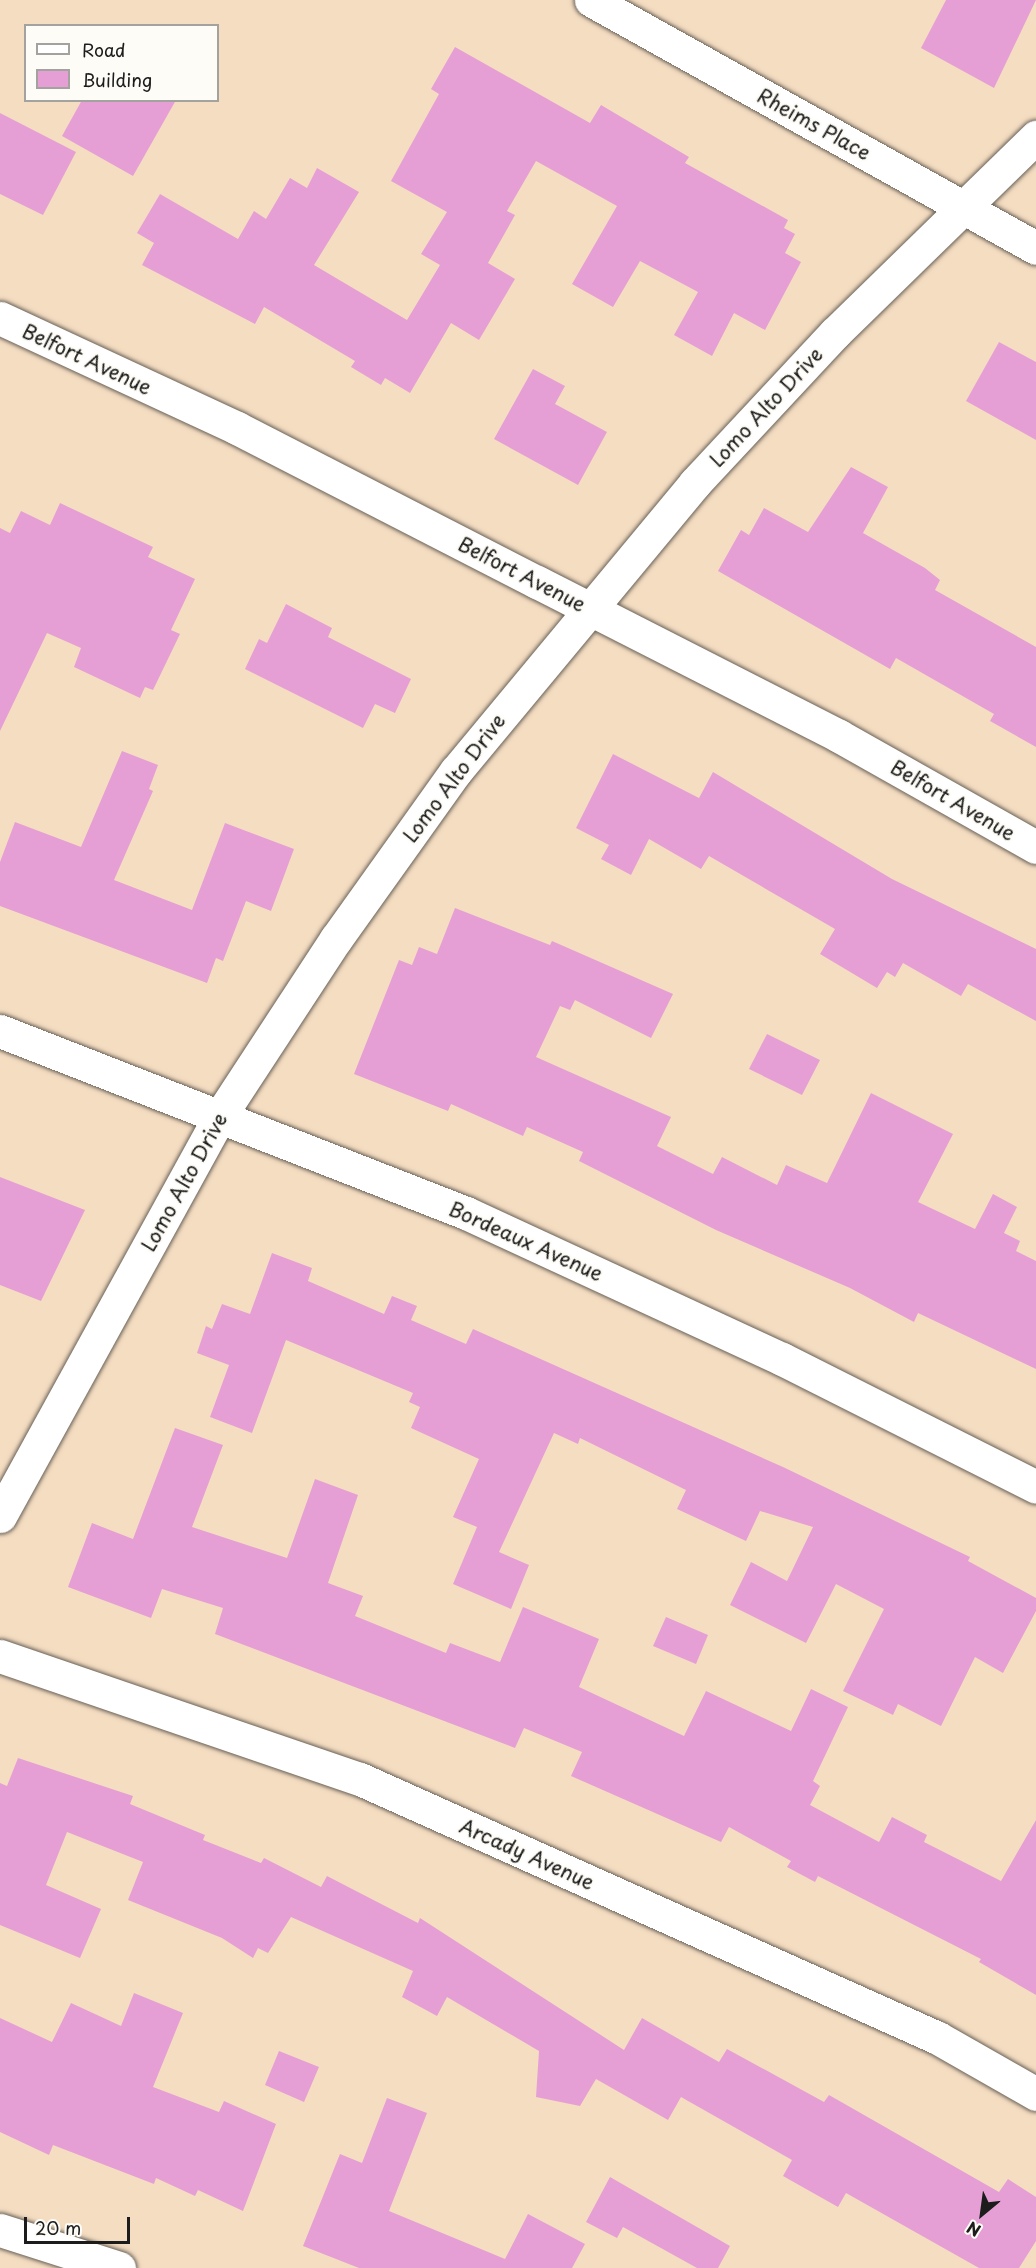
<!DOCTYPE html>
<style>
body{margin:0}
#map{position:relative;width:1036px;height:2268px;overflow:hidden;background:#f5ddc2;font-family:"Playpen Sans",sans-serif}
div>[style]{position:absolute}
.building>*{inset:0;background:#e59fd5}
.roads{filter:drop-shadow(0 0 2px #686056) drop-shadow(0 0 2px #686056)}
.minor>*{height:33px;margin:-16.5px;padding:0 16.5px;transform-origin:16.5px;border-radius:16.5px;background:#fff}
span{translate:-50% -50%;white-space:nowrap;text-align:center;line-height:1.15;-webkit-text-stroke:4.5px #fdfcf7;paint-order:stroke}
.street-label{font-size:20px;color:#1c1c1c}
.legend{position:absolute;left:24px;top:24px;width:195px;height:78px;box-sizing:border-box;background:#fdfcf7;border:2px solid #a3a29f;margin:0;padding:8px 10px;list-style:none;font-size:18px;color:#1c1c1c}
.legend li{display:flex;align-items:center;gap:12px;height:30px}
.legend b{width:30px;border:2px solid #a3a29f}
.north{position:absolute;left:952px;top:2184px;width:60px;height:60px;-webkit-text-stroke:4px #fdfcf7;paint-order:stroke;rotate:209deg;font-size:16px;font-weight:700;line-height:24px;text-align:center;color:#1c1c1c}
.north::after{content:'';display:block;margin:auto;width:21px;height:27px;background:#1c1c1c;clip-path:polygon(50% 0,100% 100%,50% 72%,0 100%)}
.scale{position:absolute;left:24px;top:2217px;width:106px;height:27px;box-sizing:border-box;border:3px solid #1c1c1c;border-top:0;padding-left:8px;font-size:18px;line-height:21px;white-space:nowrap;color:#1c1c1c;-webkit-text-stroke:4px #fdfcf7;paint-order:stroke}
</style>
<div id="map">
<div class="building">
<div style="clip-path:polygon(946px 0,1036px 0,994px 88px,921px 48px)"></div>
<div style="clip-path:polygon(455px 47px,590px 123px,601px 105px,689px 157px,685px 163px,788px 220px,784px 228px,795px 234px,785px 253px,801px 262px,765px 330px,734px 313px,712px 356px,674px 335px,698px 292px,640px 261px,613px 307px,572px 284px,617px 206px,536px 161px,507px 211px,515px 215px,488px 263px,515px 279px,479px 340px,451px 323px,410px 393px,385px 378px,381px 385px,351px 367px,355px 361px,264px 307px,255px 324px,142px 265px,154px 243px,137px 233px,160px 194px,238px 239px,254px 211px,266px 219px,290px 178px,307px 188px,317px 168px,359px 192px,314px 265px,407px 320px,440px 265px,421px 254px,447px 212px,391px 181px,439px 94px,431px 89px)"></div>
<div style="clip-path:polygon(82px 100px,176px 100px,133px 176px,62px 136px)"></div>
<div style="clip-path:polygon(0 113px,76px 152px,43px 215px,0 194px)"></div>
<div style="clip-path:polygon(999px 342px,1036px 362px,1036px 440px,966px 401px)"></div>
<div style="clip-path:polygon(533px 369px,565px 386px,555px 404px,607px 432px,578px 485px,494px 439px)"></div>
<div style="clip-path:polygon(851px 467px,888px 487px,863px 533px,925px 568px,940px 580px,935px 590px,1036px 647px,1036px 747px,990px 721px,994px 714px,896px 658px,890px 669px,718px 571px,741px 530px,749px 535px,764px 508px,808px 532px)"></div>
<div style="clip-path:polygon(60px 503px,153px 547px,148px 557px,195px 579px,171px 630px,180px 634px,153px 690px,145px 687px,140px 698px,74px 667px,81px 648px,47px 633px,0 731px,0 528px,10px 533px,21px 511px,50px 525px)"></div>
<div style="clip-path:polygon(286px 604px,332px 628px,328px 637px,411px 679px,395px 713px,375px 704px,363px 728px,245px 669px,259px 639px,267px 643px)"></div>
<div style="clip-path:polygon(122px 751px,158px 765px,149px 789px,153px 791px,114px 880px,192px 910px,225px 823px,294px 849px,271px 911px,246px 901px,223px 961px,216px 958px,207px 983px,0 906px,0 862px,15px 822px,81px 847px)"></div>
<div style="clip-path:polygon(613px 754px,699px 798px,713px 772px,892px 879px,1036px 949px,1036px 1021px,968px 984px,961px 996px,903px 963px,895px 977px,887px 972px,877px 988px,820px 954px,835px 929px,709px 856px,701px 869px,649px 839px,631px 875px,601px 859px,609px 845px,576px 828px)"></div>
<div style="clip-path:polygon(455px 908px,550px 945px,552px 941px,673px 994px,651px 1038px,575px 1000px,570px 1010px,560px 1006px,536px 1057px,671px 1117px,657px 1146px,713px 1174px,722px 1157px,777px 1185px,786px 1165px,827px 1183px,871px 1093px,953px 1134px,918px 1202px,975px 1229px,993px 1194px,1017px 1207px,1004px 1233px,1020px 1241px,1016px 1251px,1036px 1261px,1036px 1369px,918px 1313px,914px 1322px,850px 1288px,716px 1230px,579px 1161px,583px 1152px,527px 1127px,523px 1136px,451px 1104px,448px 1111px,354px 1074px,399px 960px,412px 965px,419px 947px,437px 954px)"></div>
<div style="clip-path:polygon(767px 1034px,820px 1060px,802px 1095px,749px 1069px)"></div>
<div style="clip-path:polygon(0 1177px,85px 1210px,41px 1301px,0 1285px)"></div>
<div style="clip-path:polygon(272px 1253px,312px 1268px,308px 1281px,384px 1314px,392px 1296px,417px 1306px,411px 1320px,466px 1344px,473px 1329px,783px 1467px,970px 1557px,968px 1561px,1036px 1598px,1036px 1611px,1003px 1673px,975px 1657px,941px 1726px,898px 1704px,893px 1715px,843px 1691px,884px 1609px,836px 1584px,806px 1643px,730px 1605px,751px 1562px,787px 1581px,813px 1527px,760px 1511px,746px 1541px,677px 1509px,686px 1490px,580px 1438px,578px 1444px,554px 1433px,499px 1552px,529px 1565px,511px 1609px,453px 1584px,477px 1527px,453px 1517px,479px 1459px,411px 1428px,420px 1407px,409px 1402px,413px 1393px,286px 1340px,252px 1433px,210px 1417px,229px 1365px,197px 1353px,206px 1326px,212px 1329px,222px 1304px,250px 1314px)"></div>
<div style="clip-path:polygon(175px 1428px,223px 1445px,192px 1527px,287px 1558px,315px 1479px,358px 1495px,328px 1583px,363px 1596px,355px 1616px,446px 1653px,450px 1643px,500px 1662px,523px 1607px,599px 1639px,579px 1687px,684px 1736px,706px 1691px,791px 1731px,811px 1689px,848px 1707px,813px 1781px,820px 1786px,810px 1805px,879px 1842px,892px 1817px,927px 1835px,924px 1842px,1001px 1881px,1036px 1820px,1036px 1995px,979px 1962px,981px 1959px,818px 1876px,815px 1882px,787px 1867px,791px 1861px,729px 1827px,721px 1842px,571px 1776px,582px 1752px,524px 1728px,515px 1748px,215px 1634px,223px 1608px,162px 1589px,151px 1618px,68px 1587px,92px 1523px,133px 1539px)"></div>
<div style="clip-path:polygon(666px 1617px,708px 1635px,696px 1664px,653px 1646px)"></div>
<div style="clip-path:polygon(18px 1758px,133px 1796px,130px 1804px,205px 1835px,203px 1840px,261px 1863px,264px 1858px,321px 1887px,327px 1876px,418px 1923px,420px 1918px,624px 2050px,642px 2018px,719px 2062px,727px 2049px,824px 2102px,829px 2095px,999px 2192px,1008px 2179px,1036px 2197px,1036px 2241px,1019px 2268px,979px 2268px,846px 2193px,838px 2207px,783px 2176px,792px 2160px,681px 2097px,668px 2120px,596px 2079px,580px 2106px,536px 2097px,539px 2051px,447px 1997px,437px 2016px,402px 1997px,413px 1971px,291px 1917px,268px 1953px,258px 1948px,253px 1958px,222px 1938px,128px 1900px,143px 1862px,67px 1832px,46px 1885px,101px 1909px,80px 1958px,0 1925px,0 1783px,7px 1786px)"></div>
<div style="clip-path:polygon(134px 1993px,183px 2013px,153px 2087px,219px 2112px,224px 2101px,276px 2124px,243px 2211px,198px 2190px,195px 2196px,156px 2178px,154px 2184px,53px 2145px,49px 2155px,0 2132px,0 2018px,52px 2042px,71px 2003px,121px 2026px)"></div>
<div style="clip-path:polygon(279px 2051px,319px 2067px,304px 2102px,265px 2085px)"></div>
<div style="clip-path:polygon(387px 2098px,427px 2113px,389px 2211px,505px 2259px,528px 2214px,585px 2244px,572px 2268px,359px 2268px,303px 2246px,340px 2154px,362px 2163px)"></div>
<div style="clip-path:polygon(610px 2177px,730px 2246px,718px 2268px,697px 2268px,623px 2227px,617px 2238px,586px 2222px)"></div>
</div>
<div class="roads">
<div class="minor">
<div style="left:591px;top:0;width:509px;rotate:29.13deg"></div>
<div style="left:0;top:318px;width:261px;rotate:24.9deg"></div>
<div style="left:237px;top:428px;width:337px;rotate:27.2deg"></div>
<div style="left:537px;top:582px;width:339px;rotate:27deg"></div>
<div style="left:839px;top:736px;width:226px;rotate:29.4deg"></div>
<div style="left:0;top:1031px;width:500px;rotate:21.33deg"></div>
<div style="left:466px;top:1213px;width:348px;rotate:24.8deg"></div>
<div style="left:782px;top:1359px;width:284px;rotate:26.7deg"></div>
<div style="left:0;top:1516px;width:457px;rotate:-61.2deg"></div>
<div style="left:220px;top:1116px;width:212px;rotate:-56.8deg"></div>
<div style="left:336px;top:939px;width:206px;rotate:-54.5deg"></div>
<div style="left:456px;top:771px;width:374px;rotate:-50.3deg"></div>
<div style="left:695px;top:483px;width:205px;rotate:-47deg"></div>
<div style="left:835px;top:333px;width:281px;rotate:-44.3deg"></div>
<div style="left:0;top:1656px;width:380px;rotate:18.9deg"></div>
<div style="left:360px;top:1779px;width:633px;rotate:24.14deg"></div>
<div style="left:938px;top:2038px;width:113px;rotate:29.7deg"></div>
<div style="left:0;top:2230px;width:125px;rotate:17.7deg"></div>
</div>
</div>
<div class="street-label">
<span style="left:814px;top:124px;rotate:29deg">Rheims Place</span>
<span style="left:87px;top:359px;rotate:25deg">Belfort Avenue</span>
<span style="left:766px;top:407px;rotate:-47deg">Lomo Alto Drive</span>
<span style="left:522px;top:574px;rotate:27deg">Belfort Avenue</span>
<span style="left:454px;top:778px;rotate:-53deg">Lomo Alto Drive</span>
<span style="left:953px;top:800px;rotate:30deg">Belfort Avenue</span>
<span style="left:184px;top:1182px;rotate:-61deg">Lomo Alto Drive</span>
<span style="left:526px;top:1241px;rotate:24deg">Bordeaux Avenue</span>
<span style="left:527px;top:1854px;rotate:24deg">Arcady Avenue</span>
</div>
<ul class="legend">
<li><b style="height:8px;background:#fff"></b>Road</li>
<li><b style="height:16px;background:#e59fd5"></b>Building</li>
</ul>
<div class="north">N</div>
<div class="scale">20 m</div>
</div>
